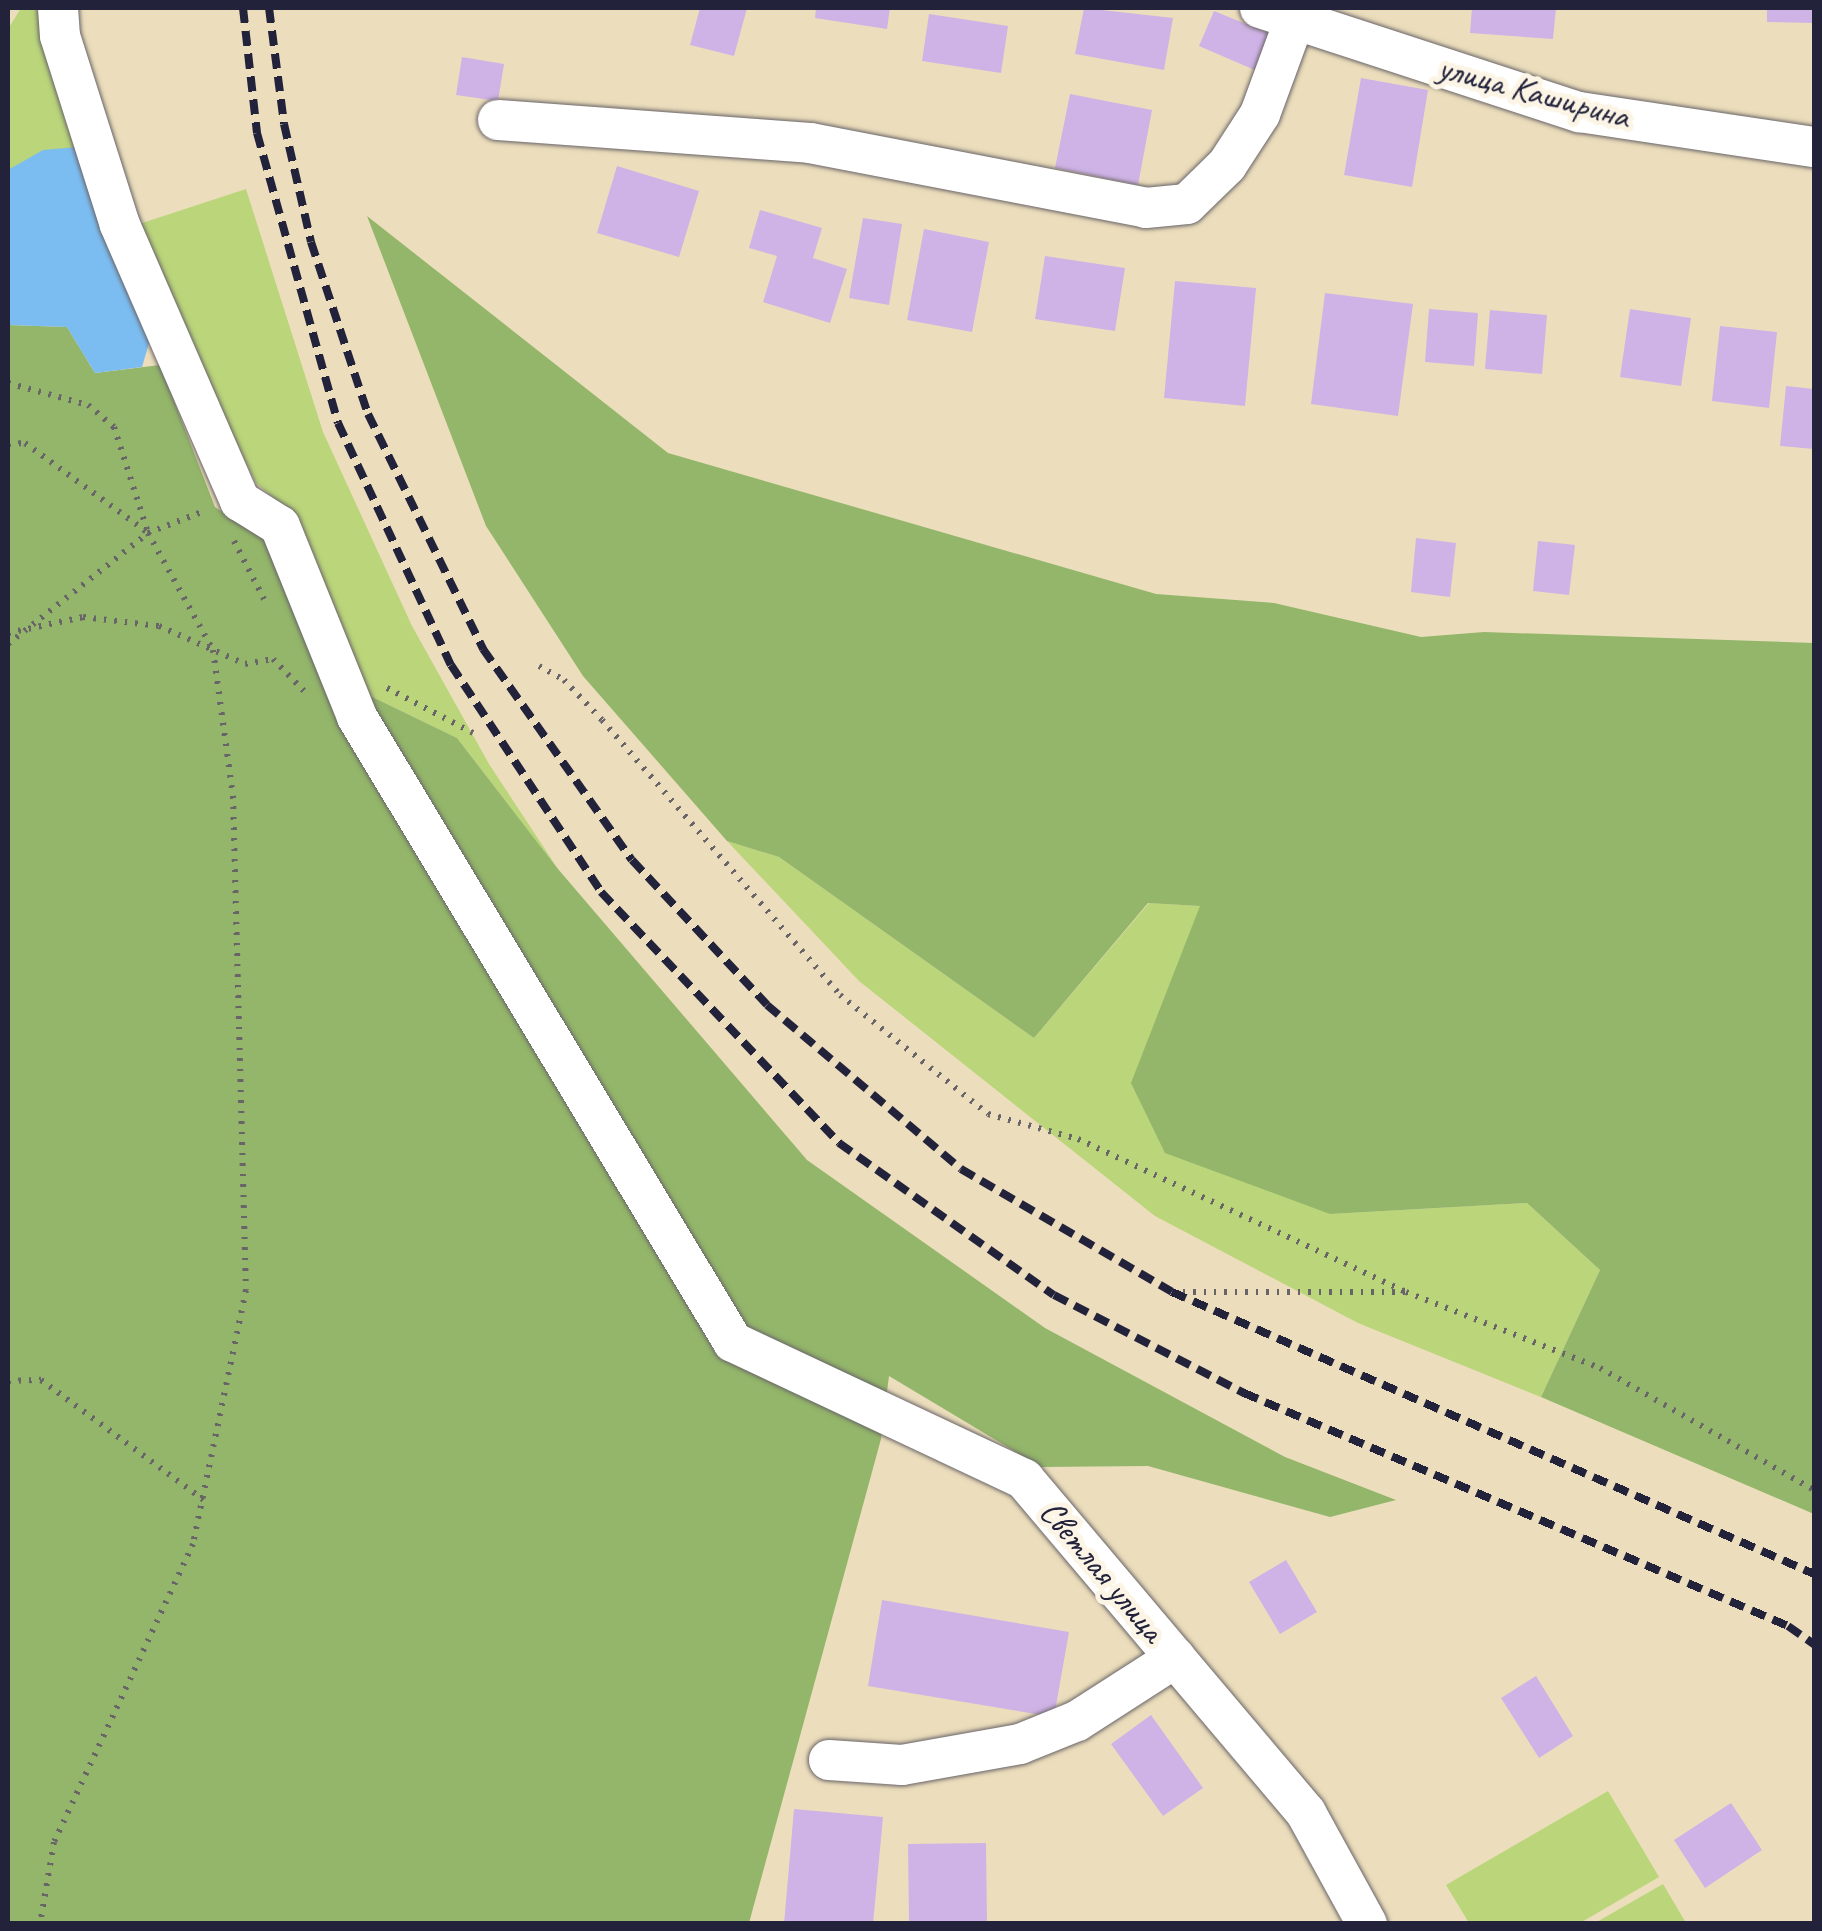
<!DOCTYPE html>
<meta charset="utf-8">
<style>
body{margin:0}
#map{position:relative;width:1822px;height:1931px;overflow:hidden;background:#ecdebc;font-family:Caveat,sans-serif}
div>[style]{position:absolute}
.green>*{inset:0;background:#bad57a}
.forest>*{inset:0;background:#93b66a}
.water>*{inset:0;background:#7cbdf1}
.building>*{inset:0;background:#cfb3e6}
.path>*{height:6px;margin-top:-3px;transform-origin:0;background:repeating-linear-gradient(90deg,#696468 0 2.5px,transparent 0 10.5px)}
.roads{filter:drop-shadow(0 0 2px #696468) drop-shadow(0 0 2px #696468)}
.minor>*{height:40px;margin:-20px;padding:0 20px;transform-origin:20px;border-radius:20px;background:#fff}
.rail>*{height:8px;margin-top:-4px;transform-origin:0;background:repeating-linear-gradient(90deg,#22223b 0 15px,transparent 0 23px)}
span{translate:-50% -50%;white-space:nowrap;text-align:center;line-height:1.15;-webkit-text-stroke:10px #fcf5e5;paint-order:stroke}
.street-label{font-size:35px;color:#22223b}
.frame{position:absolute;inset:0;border:10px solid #22223b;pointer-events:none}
</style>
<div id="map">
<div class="green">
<div style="clip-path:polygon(21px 8px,64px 8px,77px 147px,8px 170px,8px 29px)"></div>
<div style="clip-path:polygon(246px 189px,323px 432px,412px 626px,489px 764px,558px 869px,457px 738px,362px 692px,296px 517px,256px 483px,130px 227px)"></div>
<div style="clip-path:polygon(727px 841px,779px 857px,1034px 1038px,1149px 903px,1201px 906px,1132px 1083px,1330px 1214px,1527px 1203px,1600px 1270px,1541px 1397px,1358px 1323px,1155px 1216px,859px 981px)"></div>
<div style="clip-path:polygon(1608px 1791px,1659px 1877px,1580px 1923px,1469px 1923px,1446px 1885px)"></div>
<div style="clip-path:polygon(1663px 1884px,1686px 1923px,1595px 1923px)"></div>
</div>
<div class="forest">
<div style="clip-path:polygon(367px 216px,668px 453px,1156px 594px,1274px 603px,1421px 637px,1484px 632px,1814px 643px,1814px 1514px,1541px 1397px,1600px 1270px,1527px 1203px,1330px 1214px,1165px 1153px,1131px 1083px,1200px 906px,1148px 903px,1034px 1038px,779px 857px,727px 841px,583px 676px,486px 526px)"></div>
<div style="clip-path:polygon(8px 325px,67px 327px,95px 373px,160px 365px,215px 507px,266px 541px,362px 692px,457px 738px,558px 869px,807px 1160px,1045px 1328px,1285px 1457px,1396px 1500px,1330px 1517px,1148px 1466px,1041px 1467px,889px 1376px,881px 1439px,749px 1923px,8px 1924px)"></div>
</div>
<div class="water">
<div style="clip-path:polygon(77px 147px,150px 340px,142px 367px,95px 373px,67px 327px,8px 325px,8px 170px,43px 150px)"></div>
</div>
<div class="building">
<div style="clip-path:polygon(700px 8px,747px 8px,734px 56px,690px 45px)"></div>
<div style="clip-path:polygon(816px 8px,890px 8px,887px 29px,815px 18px)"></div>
<div style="clip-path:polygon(1084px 8px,1173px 18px,1164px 70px,1075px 54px)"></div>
<div style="clip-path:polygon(1472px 8px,1556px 8px,1553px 39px,1470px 33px)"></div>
<div style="clip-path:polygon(1767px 8px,1814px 8px,1814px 23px,1767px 22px)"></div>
<div style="clip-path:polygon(1214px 11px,1273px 35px,1257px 71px,1199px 46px)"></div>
<div style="clip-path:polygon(929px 14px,1008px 26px,1001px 73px,922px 61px)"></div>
<div style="clip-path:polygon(462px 57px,504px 64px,498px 101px,456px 95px)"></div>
<div style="clip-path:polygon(1361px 78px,1428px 90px,1412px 187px,1344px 175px)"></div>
<div style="clip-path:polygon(1070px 94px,1152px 110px,1138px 185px,1055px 168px)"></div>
<div style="clip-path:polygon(617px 166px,699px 191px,679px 257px,597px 233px)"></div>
<div style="clip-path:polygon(760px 210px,822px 228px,813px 258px,847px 269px,830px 323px,763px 302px,777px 256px,749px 248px)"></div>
<div style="clip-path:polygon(863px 218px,902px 224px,889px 305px,849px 298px)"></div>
<div style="clip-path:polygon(924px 229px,989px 242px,972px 332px,907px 320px)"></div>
<div style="clip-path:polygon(1045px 256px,1125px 268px,1115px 331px,1035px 319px)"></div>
<div style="clip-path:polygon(1175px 281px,1256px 288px,1245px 406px,1164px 398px)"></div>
<div style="clip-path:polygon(1325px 293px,1413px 304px,1398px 416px,1311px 404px)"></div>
<div style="clip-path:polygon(1429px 309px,1478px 313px,1474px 366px,1425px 362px)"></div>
<div style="clip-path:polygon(1630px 309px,1691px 318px,1681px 386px,1620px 377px)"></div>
<div style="clip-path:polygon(1490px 310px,1547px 315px,1542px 374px,1485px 369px)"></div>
<div style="clip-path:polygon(1720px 326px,1777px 332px,1769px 408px,1712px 401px)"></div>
<div style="clip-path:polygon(1786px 386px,1814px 389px,1814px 449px,1780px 446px)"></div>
<div style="clip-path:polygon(1416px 538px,1456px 543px,1450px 597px,1411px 592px)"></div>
<div style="clip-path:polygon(1538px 541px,1575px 545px,1569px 595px,1533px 591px)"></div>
<div style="clip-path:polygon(1286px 1560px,1317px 1612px,1280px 1634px,1249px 1582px)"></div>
<div style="clip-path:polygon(882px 1600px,1069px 1632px,1054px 1717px,868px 1686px)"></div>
<div style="clip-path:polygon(1536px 1676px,1573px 1736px,1539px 1758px,1501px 1698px)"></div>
<div style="clip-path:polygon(1151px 1715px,1203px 1788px,1163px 1816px,1111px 1744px)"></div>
<div style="clip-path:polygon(1731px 1803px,1762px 1850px,1705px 1888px,1674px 1840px)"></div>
<div style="clip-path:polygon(794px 1809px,883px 1817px,873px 1924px,784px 1924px)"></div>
<div style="clip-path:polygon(986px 1843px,987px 1924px,909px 1924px,908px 1844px)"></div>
</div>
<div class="path">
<div style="left:8px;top:383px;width:83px;rotate:15.4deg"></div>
<div style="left:88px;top:405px;width:34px;rotate:40deg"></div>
<div style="left:114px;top:427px;width:111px;rotate:72.2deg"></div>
<div style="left:148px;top:533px;width:134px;rotate:60.9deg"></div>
<div style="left:213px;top:650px;width:147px;rotate:82.2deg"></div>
<div style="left:233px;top:796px;width:494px;rotate:88.5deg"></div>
<div style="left:246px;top:1290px;width:259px;rotate:101.8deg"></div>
<div style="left:193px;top:1544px;width:329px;rotate:115deg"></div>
<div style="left:54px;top:1842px;width:83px;rotate:99.7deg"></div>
<div style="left:8px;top:444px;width:17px;rotate:-3deg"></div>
<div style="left:25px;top:443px;width:151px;rotate:36.1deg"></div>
<div style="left:234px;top:541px;width:72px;rotate:62.7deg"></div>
<div style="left:8px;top:633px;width:77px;rotate:-12deg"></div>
<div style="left:83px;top:617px;width:77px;rotate:6.8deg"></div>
<div style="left:159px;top:626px;width:94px;rotate:23.8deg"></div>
<div style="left:245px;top:664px;width:28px;rotate:-10deg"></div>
<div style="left:273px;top:659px;width:45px;rotate:45.9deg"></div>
<div style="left:8px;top:644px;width:179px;rotate:-38.4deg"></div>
<div style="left:148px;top:533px;width:60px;rotate:-21.4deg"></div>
<div style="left:539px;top:666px;width:29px;rotate:29deg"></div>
<div style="left:564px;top:680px;width:55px;rotate:46.5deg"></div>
<div style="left:602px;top:720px;width:364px;rotate:49.1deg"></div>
<div style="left:840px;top:995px;width:190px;rotate:38.8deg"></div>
<div style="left:988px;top:1114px;width:93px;rotate:15.5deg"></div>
<div style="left:1078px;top:1139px;width:362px;rotate:25deg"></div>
<div style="left:387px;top:688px;width:97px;rotate:27.6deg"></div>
<div style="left:1172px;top:1292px;width:234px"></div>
<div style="left:1406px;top:1292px;width:208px;rotate:21.4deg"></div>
<div style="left:1600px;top:1368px;width:246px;rotate:29.7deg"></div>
<div style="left:8px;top:1381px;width:33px;rotate:-2deg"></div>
<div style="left:41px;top:1380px;width:202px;rotate:36.4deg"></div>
</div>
<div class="roads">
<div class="minor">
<div style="left:58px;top:8px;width:28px;rotate:86deg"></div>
<div style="left:60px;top:36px;width:198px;rotate:72.4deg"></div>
<div style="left:120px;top:225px;width:301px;rotate:66.5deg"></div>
<div style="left:240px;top:501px;width:47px;rotate:32deg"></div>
<div style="left:280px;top:526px;width:206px;rotate:68deg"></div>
<div style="left:357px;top:717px;width:729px;rotate:58.97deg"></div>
<div style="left:733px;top:1342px;width:322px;rotate:25.2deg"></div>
<div style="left:1024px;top:1479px;width:437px;rotate:49.8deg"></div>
<div style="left:1306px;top:1813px;width:127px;rotate:61.2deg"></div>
<div style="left:1260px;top:8px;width:336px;rotate:18.1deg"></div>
<div style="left:1579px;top:112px;width:238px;rotate:8.5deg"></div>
<div style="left:498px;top:120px;width:313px;rotate:4.2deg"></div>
<div style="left:810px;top:143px;width:342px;rotate:10.9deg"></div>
<div style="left:1146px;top:208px;width:41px;rotate:-5.6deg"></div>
<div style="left:1187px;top:204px;width:56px;rotate:-44.3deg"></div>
<div style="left:1227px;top:165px;width:61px;rotate:-57.1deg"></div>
<div style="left:1260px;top:114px;width:101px;rotate:-69.8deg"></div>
<div style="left:829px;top:1760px;width:73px;rotate:3.9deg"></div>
<div style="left:902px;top:1765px;width:120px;rotate:-10.1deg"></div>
<div style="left:1020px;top:1744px;width:61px;rotate:-22deg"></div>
<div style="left:1077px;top:1721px;width:117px;rotate:-32.7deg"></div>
</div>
</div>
<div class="rail">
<div style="left:243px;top:8px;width:126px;rotate:83.6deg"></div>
<div style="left:257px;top:133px;width:301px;rotate:74.4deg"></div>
<div style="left:338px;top:423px;width:267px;rotate:65deg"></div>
<div style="left:451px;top:665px;width:272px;rotate:56.5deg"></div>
<div style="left:601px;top:892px;width:346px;rotate:46.5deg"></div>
<div style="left:839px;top:1143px;width:263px;rotate:35.3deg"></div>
<div style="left:1054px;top:1295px;width:214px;rotate:27.3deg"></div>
<div style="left:1244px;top:1393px;width:592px;rotate:23.19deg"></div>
<div style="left:1788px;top:1626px;width:32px;rotate:35deg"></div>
<div style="left:269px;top:8px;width:117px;rotate:82.6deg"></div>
<div style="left:284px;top:124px;width:121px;rotate:77.1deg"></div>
<div style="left:311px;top:242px;width:181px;rotate:71.7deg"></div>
<div style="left:368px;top:414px;width:262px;rotate:63.9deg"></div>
<div style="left:483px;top:649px;width:258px;rotate:54.8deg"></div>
<div style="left:632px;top:860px;width:198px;rotate:47deg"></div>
<div style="left:767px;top:1005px;width:254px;rotate:40.2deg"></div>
<div style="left:961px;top:1169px;width:244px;rotate:30.2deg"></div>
<div style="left:1172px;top:1292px;width:701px;rotate:23.71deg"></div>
</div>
<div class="street-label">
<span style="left:1534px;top:92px;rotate:15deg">улица Каширина</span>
<span style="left:1102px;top:1571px;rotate:50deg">Светлая улица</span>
</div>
<div class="frame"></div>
</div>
